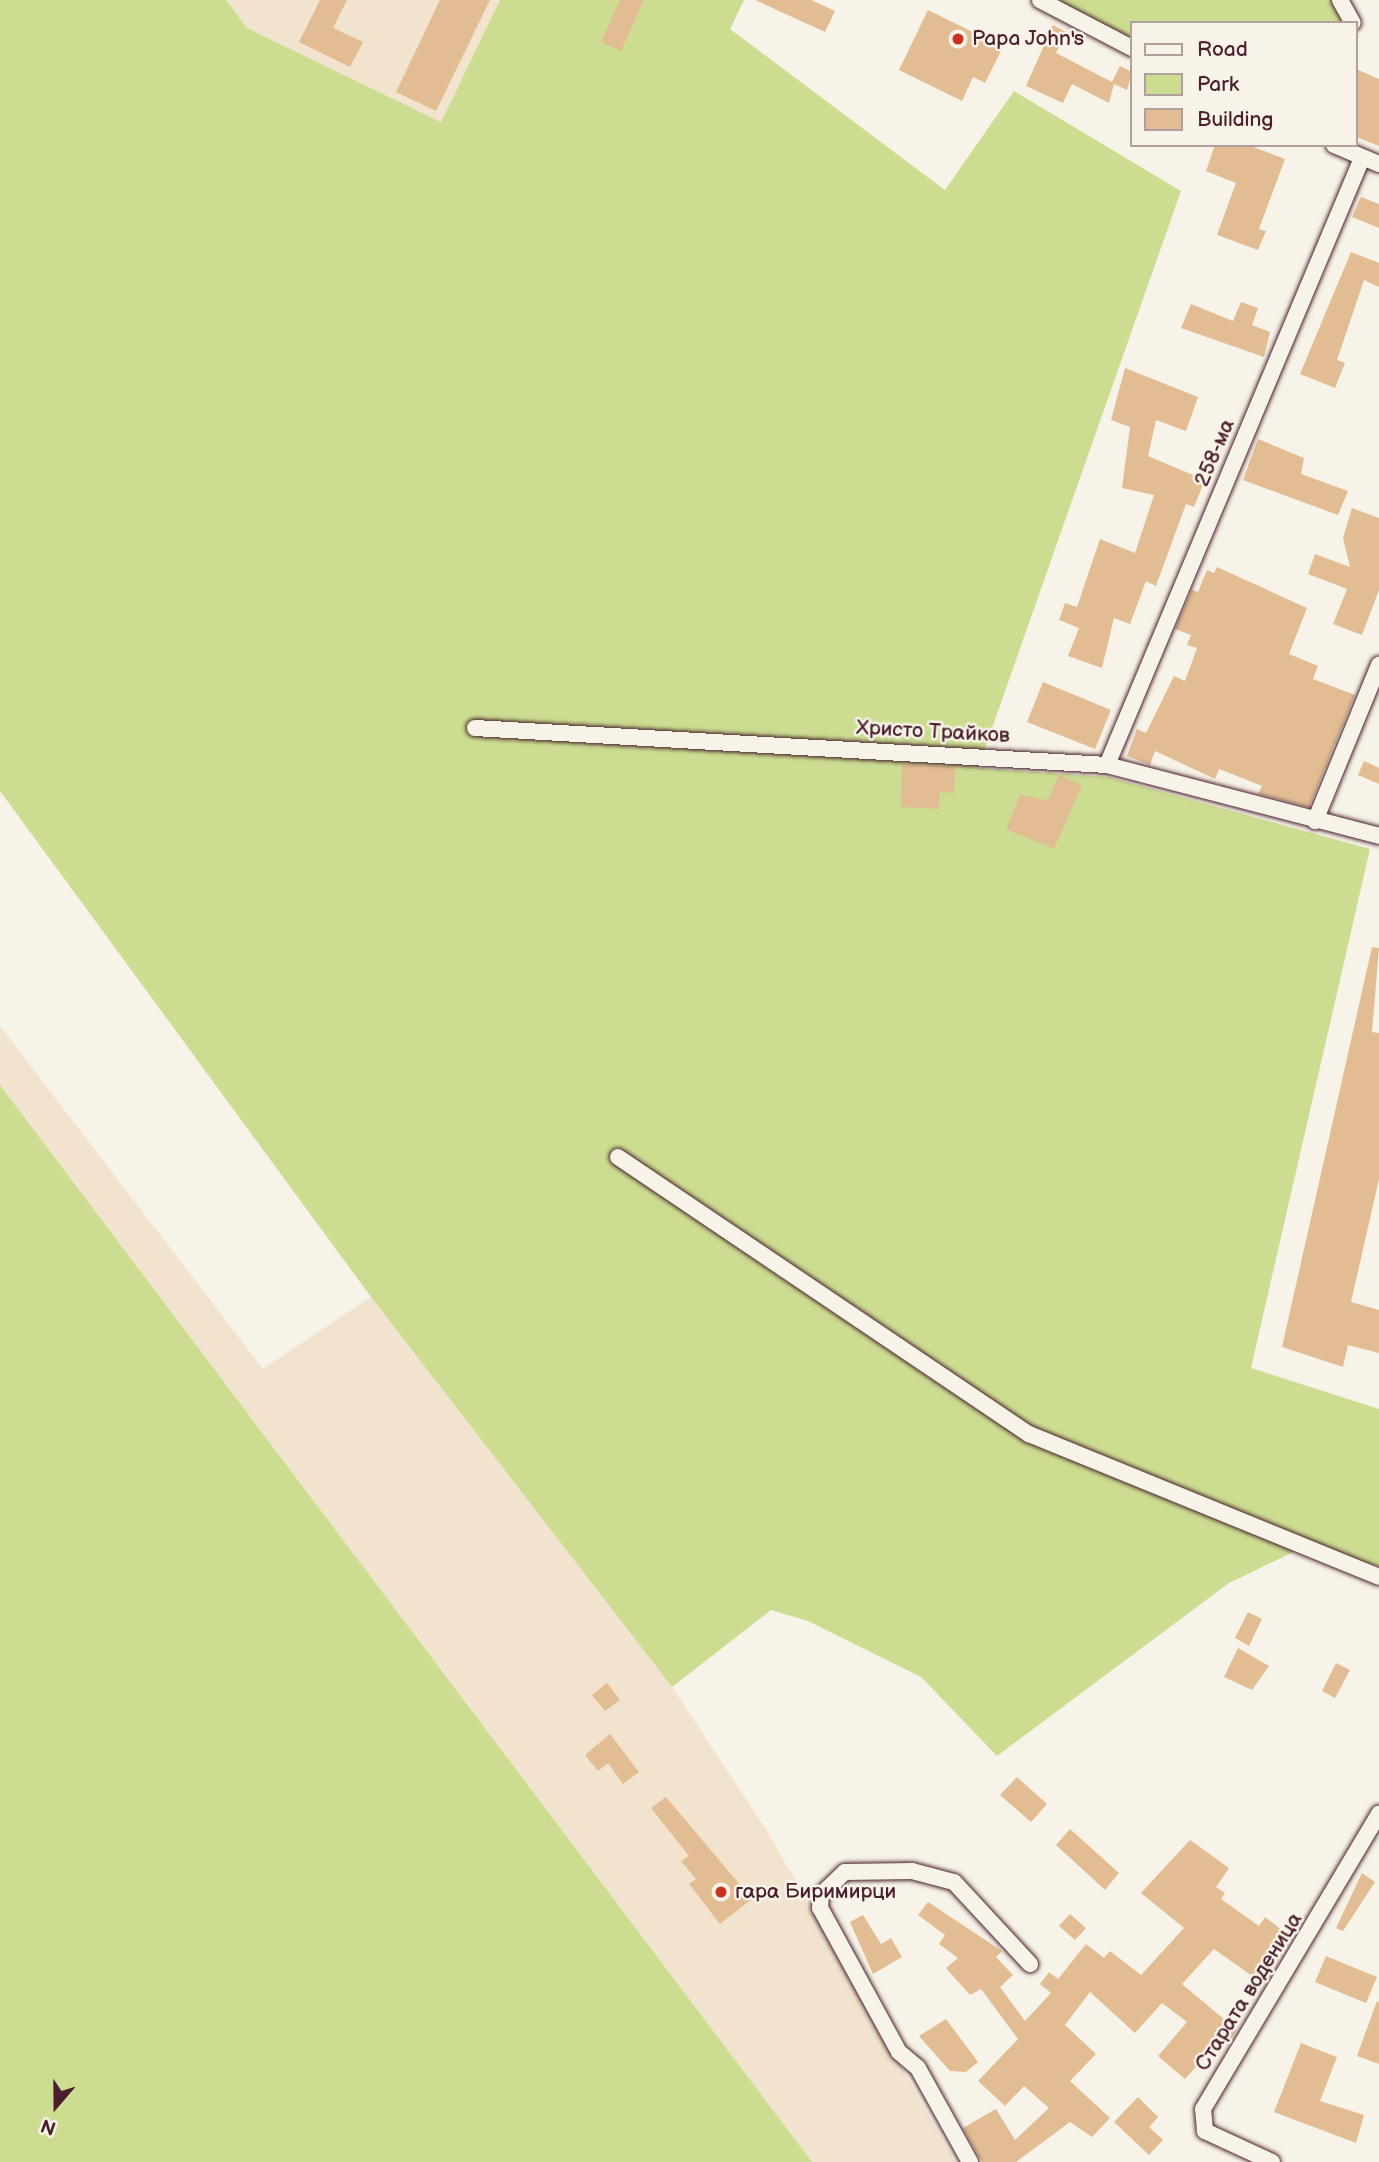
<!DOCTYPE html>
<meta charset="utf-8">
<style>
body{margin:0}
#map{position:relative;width:1379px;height:2162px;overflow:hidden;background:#f7f3e8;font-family:"Balsamiq Sans",sans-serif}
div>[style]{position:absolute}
.built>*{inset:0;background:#f1e3ce}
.green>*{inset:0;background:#ccdd91}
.building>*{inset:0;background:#e2bd93}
.roads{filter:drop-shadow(0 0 2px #4a1f2b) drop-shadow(0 0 2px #4a1f2b)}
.street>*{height:16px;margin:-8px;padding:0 8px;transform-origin:8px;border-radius:8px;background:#f7f3e8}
.dots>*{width:19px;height:19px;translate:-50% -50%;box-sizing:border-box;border:4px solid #f7f3e8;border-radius:50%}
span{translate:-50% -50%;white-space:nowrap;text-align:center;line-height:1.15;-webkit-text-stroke:5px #f7f3e8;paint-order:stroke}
.poi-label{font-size:21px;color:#4a1f2b}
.left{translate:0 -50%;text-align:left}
.street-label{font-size:21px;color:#4a1f2b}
.legend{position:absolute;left:1130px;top:21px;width:228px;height:126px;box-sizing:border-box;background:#f7f3e8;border:2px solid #b29e9c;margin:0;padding:9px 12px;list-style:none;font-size:21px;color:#4a1f2b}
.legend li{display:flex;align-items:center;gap:14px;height:35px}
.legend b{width:35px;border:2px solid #b29e9c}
.north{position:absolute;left:21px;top:2071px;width:70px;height:70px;-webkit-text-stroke:5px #f7f3e8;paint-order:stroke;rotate:200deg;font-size:19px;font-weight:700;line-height:28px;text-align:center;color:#4a1f2b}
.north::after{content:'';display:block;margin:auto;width:24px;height:32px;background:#4a1f2b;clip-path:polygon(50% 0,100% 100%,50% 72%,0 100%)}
</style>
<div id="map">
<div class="built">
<div style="clip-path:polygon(226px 0,500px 0,441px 122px,247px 28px)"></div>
<div style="clip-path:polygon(0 1026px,263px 1369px,371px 1297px,672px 1687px,767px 1831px,955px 2162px,812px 2162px,0 1085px)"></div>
</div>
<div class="green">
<div style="clip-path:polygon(0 0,226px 0,247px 28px,441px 122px,500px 0,744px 0,730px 29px,945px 190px,1014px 91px,1181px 191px,978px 768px,1108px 777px,1370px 849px,1251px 1368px,1379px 1409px,1379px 1566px,1306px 1546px,1229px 1583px,997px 1756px,921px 1677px,808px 1621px,771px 1610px,672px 1687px,371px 1297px,0 791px)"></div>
<div style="clip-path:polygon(1040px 0,1340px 0,1353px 23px,1132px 23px,1132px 48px)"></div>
<div style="clip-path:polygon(0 1085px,812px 2162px,0 2162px)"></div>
</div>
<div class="building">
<div style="clip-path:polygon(320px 0,347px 0,333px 28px,363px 42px,350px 67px,299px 42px)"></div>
<div style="clip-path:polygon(440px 0,490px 0,436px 111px,396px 92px)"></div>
<div style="clip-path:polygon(620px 0,644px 0,621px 51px,601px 42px)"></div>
<div style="clip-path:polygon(755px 0,811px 0,835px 11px,825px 32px)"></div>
<div style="clip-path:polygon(928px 10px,1003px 47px,985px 83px,973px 77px,962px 101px,899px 70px)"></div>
<div style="clip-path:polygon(1053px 25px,1066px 32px,1056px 53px,1112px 82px,1120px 66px,1132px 72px,1127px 90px,1114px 84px,1109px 103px,1072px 84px,1063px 103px,1026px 86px)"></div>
<div style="clip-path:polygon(1356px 69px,1379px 79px,1379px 146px,1356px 137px)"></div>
<div style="clip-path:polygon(1215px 145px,1248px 145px,1285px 159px,1259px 229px,1266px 231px,1258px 250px,1217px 235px,1236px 183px,1206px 171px)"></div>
<div style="clip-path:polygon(1361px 197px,1379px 204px,1379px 228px,1352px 217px)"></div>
<div style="clip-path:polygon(1351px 252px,1379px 263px,1379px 287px,1364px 280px,1337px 360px,1345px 363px,1335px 388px,1300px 374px)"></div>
<div style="clip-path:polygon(1241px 302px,1258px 308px,1252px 325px,1270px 332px,1264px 357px,1181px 328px,1191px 304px,1233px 321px)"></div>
<div style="clip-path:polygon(1125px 368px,1198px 397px,1186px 431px,1156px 420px,1148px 456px,1205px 480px,1194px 507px,1186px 504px,1156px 586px,1146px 581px,1130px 624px,1114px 618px,1102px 668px,1068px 656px,1079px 628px,1059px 620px,1065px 603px,1077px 607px,1100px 539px,1135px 553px,1154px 495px,1122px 488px,1130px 427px,1111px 420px)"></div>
<div style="clip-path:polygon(1258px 439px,1304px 458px,1301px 474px,1348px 491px,1338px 515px,1243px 480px)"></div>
<div style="clip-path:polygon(1352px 508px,1379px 518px,1379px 590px,1362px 635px,1333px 624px,1347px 589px,1308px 574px,1315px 554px,1350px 567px,1343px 538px)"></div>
<div style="clip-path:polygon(1217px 567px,1307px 608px,1289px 654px,1318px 666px,1313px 679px,1355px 695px,1309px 807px,1258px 794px,1262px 786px,1219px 769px,1215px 779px,1155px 751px,1150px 765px,1127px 756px,1137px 729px,1146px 733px,1174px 676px,1185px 681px,1197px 648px,1187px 645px,1191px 635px,1175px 629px,1192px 590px,1198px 592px,1207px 570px,1214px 573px)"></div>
<div style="clip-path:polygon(1043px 682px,1111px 710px,1095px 749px,1027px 722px)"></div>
<div style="clip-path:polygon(1364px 761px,1379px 768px,1379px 784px,1358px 775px)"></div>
<div style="clip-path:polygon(902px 764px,955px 767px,954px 793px,940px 792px,939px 809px,901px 807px)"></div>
<div style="clip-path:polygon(1059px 775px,1082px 785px,1054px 849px,1006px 829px,1020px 795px,1048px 800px)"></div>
<div style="clip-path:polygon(1372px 947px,1379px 948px,1372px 1032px,1379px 1033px,1379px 1179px,1351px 1302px,1379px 1310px,1379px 1353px,1348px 1345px,1343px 1367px,1282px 1347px)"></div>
<div style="clip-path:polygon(1248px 1612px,1262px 1619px,1249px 1646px,1235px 1638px)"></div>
<div style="clip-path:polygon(1238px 1648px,1269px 1666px,1252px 1690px,1224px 1677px)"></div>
<div style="clip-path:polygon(1336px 1663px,1350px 1670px,1335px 1698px,1322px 1691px)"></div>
<div style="clip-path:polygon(607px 1683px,620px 1700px,605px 1711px,592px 1695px)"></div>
<div style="clip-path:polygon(610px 1734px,639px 1772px,623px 1784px,608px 1763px,598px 1771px,585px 1755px)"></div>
<div style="clip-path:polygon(1017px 1777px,1047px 1804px,1031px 1822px,1000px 1795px)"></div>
<div style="clip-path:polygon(666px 1797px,752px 1899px,720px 1924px,689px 1884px,696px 1879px,681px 1861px,689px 1856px,651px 1808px)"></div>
<div style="clip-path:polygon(1070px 1829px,1119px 1873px,1105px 1890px,1056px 1845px)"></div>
<div style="clip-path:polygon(1190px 1840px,1229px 1868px,1216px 1887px,1225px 1893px,1221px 1899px,1259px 1926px,1265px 1917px,1287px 1934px,1255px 1978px,1214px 1949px,1182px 1984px,1237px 2030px,1228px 2042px,1222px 2038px,1185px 2079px,1158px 2056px,1187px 2022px,1162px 2003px,1135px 2033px,1090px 1992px,1065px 2025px,1096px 2054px,1070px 2081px,1110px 2118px,1092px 2137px,1070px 2122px,1016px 2162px,982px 2162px,963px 2128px,996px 2109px,1015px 2140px,1049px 2108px,1024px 2086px,1005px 2106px,978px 2081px,1018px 2039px,981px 1989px,970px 1995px,946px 1968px,958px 1958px,939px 1944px,945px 1935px,918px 1915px,928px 1902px,1002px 1951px,996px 1957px,1013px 1975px,1000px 1987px,1025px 2021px,1051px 1993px,1040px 1984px,1049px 1972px,1058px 1979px,1086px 1944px,1104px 1958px,1110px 1951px,1141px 1975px,1184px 1928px,1141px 1893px)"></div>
<div style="clip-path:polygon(1362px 1873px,1375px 1882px,1343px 1931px,1336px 1928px)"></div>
<div style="clip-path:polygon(1070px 1914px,1086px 1928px,1075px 1940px,1059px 1926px)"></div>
<div style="clip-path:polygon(863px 1915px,881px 1944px,891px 1938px,902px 1957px,873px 1974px,850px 1922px)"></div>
<div style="clip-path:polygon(1326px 1956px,1377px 1977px,1366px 2003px,1315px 1982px)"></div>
<div style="clip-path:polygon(1377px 2001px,1379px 2002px,1379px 2064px,1357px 2056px)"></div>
<div style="clip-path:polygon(946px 2019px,978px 2062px,966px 2072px,950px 2071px,919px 2036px)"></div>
<div style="clip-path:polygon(1301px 2043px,1337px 2057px,1320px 2101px,1364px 2115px,1356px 2143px,1274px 2112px)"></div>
<div style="clip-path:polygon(1138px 2097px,1158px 2117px,1149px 2127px,1163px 2140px,1149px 2155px,1114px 2122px)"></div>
</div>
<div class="roads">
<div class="street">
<div style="left:1040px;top:0;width:104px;rotate:27.6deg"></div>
<div style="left:1340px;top:0;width:26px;rotate:61deg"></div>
<div style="left:1334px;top:145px;width:49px;rotate:22.9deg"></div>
<div style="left:475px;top:728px;width:633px;rotate:3.35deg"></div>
<div style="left:1107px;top:765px;width:281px;rotate:14.6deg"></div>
<div style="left:1107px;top:765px;width:658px;rotate:-67.21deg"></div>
<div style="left:1315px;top:821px;width:169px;rotate:-67.7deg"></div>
<div style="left:618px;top:1157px;width:496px;rotate:34deg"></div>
<div style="left:1029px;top:1434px;width:378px;rotate:22.2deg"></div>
<div style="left:970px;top:2162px;width:107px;rotate:-119deg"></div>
<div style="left:918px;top:2068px;width:25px;rotate:-140deg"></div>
<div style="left:899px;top:2052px;width:164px;rotate:-118.7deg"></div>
<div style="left:820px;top:1908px;width:13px;rotate:-86deg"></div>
<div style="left:821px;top:1895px;width:33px;rotate:-44deg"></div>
<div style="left:845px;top:1872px;width:67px;rotate:-0.9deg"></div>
<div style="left:912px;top:1871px;width:43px;rotate:14.7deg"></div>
<div style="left:954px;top:1882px;width:112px;rotate:47.2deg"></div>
<div style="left:1272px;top:2162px;width:74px;rotate:-155.2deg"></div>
<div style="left:1205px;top:2131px;width:22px;rotate:-95deg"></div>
<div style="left:1203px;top:2109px;width:344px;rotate:-59.2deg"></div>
</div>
</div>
<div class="dots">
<div style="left:958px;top:39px;background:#c8321e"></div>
<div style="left:721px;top:1892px;background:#c8321e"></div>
</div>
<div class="poi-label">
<span class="left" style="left:972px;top:39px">Papa John's</span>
<span class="left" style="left:735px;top:1892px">гара Биримирци</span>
</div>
<div class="street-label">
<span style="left:1215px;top:453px;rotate:-67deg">258-ма</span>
<span style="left:933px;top:732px;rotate:3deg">Христо Трайков</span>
<span style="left:1249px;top:1992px;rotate:-58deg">Старата воденица</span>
</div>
<ul class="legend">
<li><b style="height:9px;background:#f7f3e8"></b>Road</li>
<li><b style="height:19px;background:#ccdd91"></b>Park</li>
<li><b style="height:19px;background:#e2bd93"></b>Building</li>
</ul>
<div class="north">N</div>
</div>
